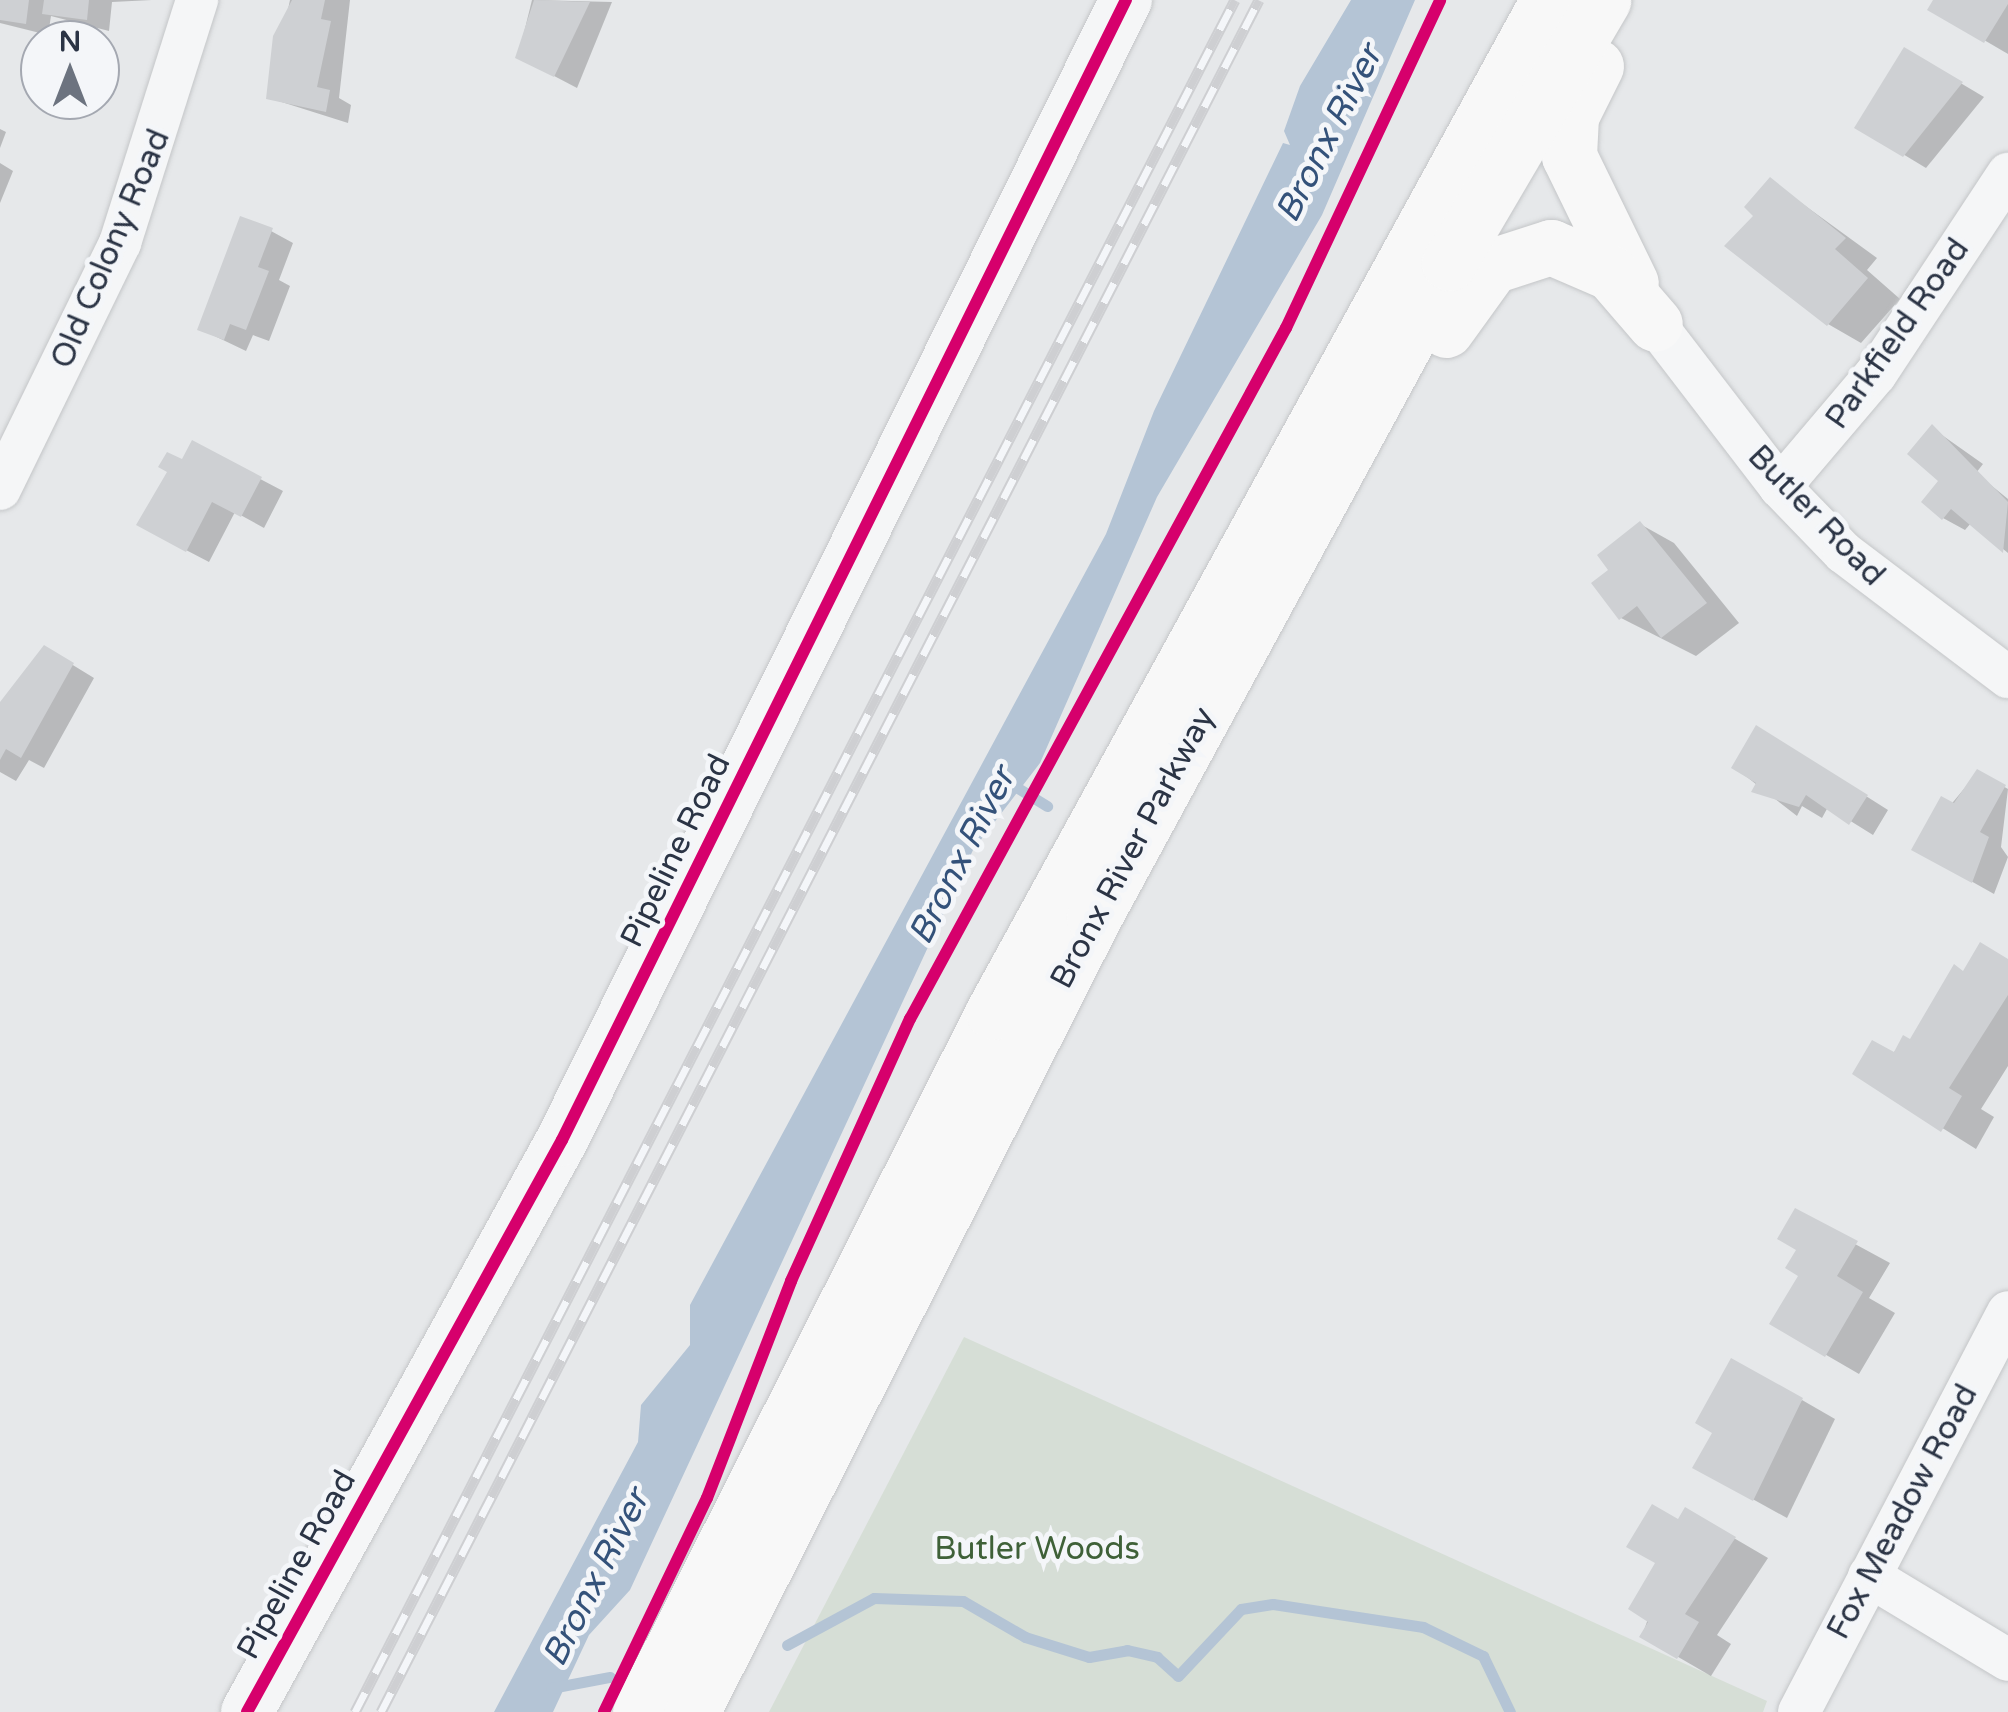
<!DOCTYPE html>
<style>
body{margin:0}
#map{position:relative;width:2008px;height:1712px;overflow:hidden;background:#e6e8ea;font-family:"Varela Round",sans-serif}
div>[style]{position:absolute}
.green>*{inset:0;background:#d6ded6}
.water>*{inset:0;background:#b4c4d5}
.shadow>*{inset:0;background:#0003}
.stream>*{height:11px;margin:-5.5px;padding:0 5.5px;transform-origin:5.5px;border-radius:5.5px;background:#b4c4d5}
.building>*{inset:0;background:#ced0d3}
.roads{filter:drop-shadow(0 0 2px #c4c6c8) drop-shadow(0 0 2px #c4c6c8)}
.minor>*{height:42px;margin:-21px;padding:0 21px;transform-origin:21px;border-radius:21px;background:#f5f6f7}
.tertiary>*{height:52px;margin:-26px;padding:0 26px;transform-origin:26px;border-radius:26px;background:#f5f6f7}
.trunk>*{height:55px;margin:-27.5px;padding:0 27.5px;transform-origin:27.5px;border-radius:27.5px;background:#f8f8f8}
.rail>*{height:11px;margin-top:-5.5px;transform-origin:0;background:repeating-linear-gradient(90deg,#f4f6f9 0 22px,#cecfd2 0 44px);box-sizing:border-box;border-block:2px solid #cecfd2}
.cycleway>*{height:12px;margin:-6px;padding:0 6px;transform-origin:6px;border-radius:6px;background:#d6006c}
span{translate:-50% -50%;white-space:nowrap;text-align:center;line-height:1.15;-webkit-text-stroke:10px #f4f6f9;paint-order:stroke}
.street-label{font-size:32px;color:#2b3445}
.park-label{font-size:32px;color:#3f6138}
.water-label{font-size:35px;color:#34527a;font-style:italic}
.north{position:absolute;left:20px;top:20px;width:100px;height:100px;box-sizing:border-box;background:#f4f6f9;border:2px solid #a4a8b1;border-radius:50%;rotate:0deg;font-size:28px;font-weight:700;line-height:40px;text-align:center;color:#2b3445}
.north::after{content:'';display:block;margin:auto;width:35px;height:45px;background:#6c737f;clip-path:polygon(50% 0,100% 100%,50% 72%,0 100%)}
</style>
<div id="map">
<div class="green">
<div style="clip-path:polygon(964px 1337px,1767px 1701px,1763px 1712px,769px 1712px)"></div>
</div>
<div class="water">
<div style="clip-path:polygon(1351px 0,1415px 0,1322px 215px,1157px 497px,1040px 763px,973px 850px,630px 1590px,589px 1635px,553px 1712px,494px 1712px,638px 1442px,641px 1405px,690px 1345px,690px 1305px,1106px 534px,1154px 411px,1283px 143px,1290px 145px,1284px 131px,1300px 86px)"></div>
</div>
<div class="shadow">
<div style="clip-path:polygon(0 0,152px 0,112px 2px,109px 31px,51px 16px,48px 35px,0 23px)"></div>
<div style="clip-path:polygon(290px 0,350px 0,339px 98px,351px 105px,348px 123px,269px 98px)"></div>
<div style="clip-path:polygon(532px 0,612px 2px,577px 88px,518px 57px)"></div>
<div style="clip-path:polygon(1936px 0,2008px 0,2008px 54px,1931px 9px)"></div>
<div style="clip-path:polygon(1905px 50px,1984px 97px,1926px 168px,1858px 127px)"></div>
<div style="clip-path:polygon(0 129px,6px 132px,0 148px)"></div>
<div style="clip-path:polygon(0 163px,13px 171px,0 203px)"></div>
<div style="clip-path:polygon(1771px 181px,1877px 258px,1867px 270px,1900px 299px,1861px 343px,1828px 324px,1757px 216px)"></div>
<div style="clip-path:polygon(271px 231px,293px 243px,279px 280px,290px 286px,269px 341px,253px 335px,246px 351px,200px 329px)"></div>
<div style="clip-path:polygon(1932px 428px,1983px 464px,1976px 473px,2008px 499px,2008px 553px,1971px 523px,1965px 530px,1943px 518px)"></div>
<div style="clip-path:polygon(193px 444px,283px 491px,264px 528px,235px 512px,209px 562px,161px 537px)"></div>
<div style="clip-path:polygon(1640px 524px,1674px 543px,1739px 623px,1696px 656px,1621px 618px,1612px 570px)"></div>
<div style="clip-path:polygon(45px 648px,94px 678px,44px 768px,29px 760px,16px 781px,0 772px,0 716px)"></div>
<div style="clip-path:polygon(1779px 741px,1888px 810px,1873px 835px,1828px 807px,1822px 818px,1802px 806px,1797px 816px,1734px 767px)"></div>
<div style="clip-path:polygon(1978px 772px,2008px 789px,2001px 847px,2008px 857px,1994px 894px,1914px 849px)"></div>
<div style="clip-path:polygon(2008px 961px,2008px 1066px,1981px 1109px,1994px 1117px,1976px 1149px,1856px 1074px,1911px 1042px,1964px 974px)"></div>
<div style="clip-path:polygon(1796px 1212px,1890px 1263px,1869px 1298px,1895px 1313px,1859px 1374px,1773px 1324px,1801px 1275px)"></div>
<div style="clip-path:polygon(1802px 1400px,1835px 1419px,1787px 1518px,1729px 1486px)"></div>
<div style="clip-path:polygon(1686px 1510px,1768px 1558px,1717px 1635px,1731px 1644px,1711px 1676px,1642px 1636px)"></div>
</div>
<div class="stream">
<div style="left:1008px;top:782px;width:46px;rotate:31.6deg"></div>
<div style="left:787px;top:1645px;width:99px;rotate:-28.4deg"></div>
<div style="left:874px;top:1598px;width:89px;rotate:1.9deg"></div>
<div style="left:963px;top:1601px;width:72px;rotate:30.1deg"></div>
<div style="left:1025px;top:1637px;width:67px;rotate:17.4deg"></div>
<div style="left:1089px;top:1657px;width:39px;rotate:-10deg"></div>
<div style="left:1127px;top:1650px;width:31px;rotate:13deg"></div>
<div style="left:1157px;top:1657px;width:28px;rotate:42deg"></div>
<div style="left:1178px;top:1676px;width:92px;rotate:-46.8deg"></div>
<div style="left:1241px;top:1609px;width:32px;rotate:-9deg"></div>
<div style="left:1273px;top:1604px;width:152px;rotate:8.7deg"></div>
<div style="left:1423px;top:1627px;width:67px;rotate:25.8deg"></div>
<div style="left:1483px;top:1656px;width:62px;rotate:64.3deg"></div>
<div style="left:551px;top:1688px;width:60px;rotate:-10.6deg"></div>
</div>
<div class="building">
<div style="clip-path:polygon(0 0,29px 0,26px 24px,0 20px)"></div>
<div style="clip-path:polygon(44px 0,89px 0,87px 20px,42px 14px)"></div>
<div style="clip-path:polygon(292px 0,325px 0,321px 19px,331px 21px,317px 87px,330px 90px,326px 112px,266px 99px,273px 36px)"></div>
<div style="clip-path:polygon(534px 0,590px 2px,554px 77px,515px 58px)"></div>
<div style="clip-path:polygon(1933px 0,2008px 0,2008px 4px,1984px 43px,1927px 10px)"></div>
<div style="clip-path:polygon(1904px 47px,1963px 82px,1903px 157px,1854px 128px)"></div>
<div style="clip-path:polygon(1770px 177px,1846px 238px,1835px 249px,1868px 278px,1827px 326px,1724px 246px,1753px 216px,1744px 207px)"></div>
<div style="clip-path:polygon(240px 216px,273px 228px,258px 267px,269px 271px,246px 330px,230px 324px,224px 340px,197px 330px)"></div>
<div style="clip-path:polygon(1932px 424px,2008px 502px,2003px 553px,1951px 509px,1942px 520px,1921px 502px,1938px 481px,1907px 454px)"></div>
<div style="clip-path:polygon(192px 440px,262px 477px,241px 517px,212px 502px,186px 552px,136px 525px,167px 472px,158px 467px,167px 452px,182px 459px)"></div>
<div style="clip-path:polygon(1640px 521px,1707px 603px,1661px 638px,1637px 606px,1619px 620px,1591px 583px,1608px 570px,1597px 555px)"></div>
<div style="clip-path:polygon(44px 645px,74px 663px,21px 758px,6px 749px,0 760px,0 702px)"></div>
<div style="clip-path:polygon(1756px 725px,1868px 795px,1849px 825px,1806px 795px,1799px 807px,1751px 792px,1756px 783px,1731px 768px)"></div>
<div style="clip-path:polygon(1977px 769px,2006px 785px,1980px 832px,1989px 837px,1972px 883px,1911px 850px,1941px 796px,1954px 803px)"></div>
<div style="clip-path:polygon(1980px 942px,2008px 959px,2008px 995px,1949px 1088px,1962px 1096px,1941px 1132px,1852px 1074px,1872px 1040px,1894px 1052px,1903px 1035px,1910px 1039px,1954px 964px,1963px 971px)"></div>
<div style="clip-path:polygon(1795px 1208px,1858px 1241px,1837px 1276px,1863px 1292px,1825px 1357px,1769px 1324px,1798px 1276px,1785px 1268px,1796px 1250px,1777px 1239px)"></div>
<div style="clip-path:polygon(1731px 1358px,1803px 1398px,1753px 1501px,1692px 1468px,1712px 1433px,1695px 1423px)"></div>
<div style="clip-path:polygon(1652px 1504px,1678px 1519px,1685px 1507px,1736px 1537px,1685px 1614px,1699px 1622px,1677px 1659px,1639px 1637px,1648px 1622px,1628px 1609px,1655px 1563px,1626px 1547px)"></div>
</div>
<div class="roads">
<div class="minor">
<div style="left:1655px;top:324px;width:205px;rotate:52.5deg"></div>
<div style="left:1780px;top:487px;width:92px;rotate:45.9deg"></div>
<div style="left:1844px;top:553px;width:206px;rotate:37.1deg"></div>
<div style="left:1780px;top:487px;width:148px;rotate:-49.7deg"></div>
<div style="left:1876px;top:374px;width:240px;rotate:-56.6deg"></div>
<div style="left:0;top:489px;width:274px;rotate:-64deg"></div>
<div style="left:120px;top:243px;width:255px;rotate:-72.4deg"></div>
<div style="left:1869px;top:1576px;width:162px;rotate:31.1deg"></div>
<div style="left:1799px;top:1712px;width:451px;rotate:-62.4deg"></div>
</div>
<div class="tertiary">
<div style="left:247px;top:1712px;width:653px;rotate:-61.16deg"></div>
<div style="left:562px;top:1140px;width:1272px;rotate:-63.68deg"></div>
</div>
<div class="trunk">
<div style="left:1596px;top:66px;width:56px;rotate:116.6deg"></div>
<div style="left:1571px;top:116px;width:40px;rotate:92.9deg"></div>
<div style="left:1569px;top:156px;width:141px;rotate:64deg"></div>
<div style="left:1446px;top:330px;width:79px;rotate:-54.3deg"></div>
<div style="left:1492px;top:266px;width:62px;rotate:-17.9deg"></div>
<div style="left:1551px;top:247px;width:65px;rotate:23.4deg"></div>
<div style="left:1611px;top:273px;width:67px;rotate:49.2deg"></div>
<div style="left:640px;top:1712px;width:784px;rotate:-63.24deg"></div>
<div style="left:993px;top:1012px;width:1154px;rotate:-61.26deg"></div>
<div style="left:692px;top:1712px;width:891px;rotate:-63.18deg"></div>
<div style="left:1094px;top:917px;width:744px;rotate:-61.51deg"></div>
<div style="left:1449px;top:263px;width:305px;rotate:-59.6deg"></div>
</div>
</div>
<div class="rail">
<div style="left:355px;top:1712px;width:1925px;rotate:-62.8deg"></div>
<div style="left:381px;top:1712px;width:1924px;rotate:-62.85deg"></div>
</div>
<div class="cycleway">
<div style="left:247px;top:1712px;width:653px;rotate:-61.16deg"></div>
<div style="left:562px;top:1140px;width:1272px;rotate:-63.68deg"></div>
<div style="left:604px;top:1712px;width:237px;rotate:-64.3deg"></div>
<div style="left:707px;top:1498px;width:233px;rotate:-68.8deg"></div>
<div style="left:791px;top:1281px;width:288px;rotate:-65.6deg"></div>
<div style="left:910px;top:1019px;width:787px;rotate:-61.45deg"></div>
<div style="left:1286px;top:328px;width:362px;rotate:-64.8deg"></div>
</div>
<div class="street-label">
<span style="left:111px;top:249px;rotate:-67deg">Old Colony Road</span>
<span style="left:1898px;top:334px;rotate:-55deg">Parkfield Road</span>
<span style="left:1816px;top:516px;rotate:46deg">Butler Road</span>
<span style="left:1133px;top:848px;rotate:-62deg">Bronx River Parkway</span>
<span style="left:676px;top:851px;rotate:-64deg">Pipeline Road</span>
<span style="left:1903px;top:1512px;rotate:-62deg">Fox Meadow Road</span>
<span style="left:297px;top:1565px;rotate:-61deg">Pipeline Road</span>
</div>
<div class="park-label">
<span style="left:1037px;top:1549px">Butler Woods</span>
</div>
<div class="water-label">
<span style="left:1329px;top:134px;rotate:-63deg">Bronx River</span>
<span style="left:962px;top:856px;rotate:-63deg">Bronx River</span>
<span style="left:596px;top:1578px;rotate:-63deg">Bronx River</span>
</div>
<div class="north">N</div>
</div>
